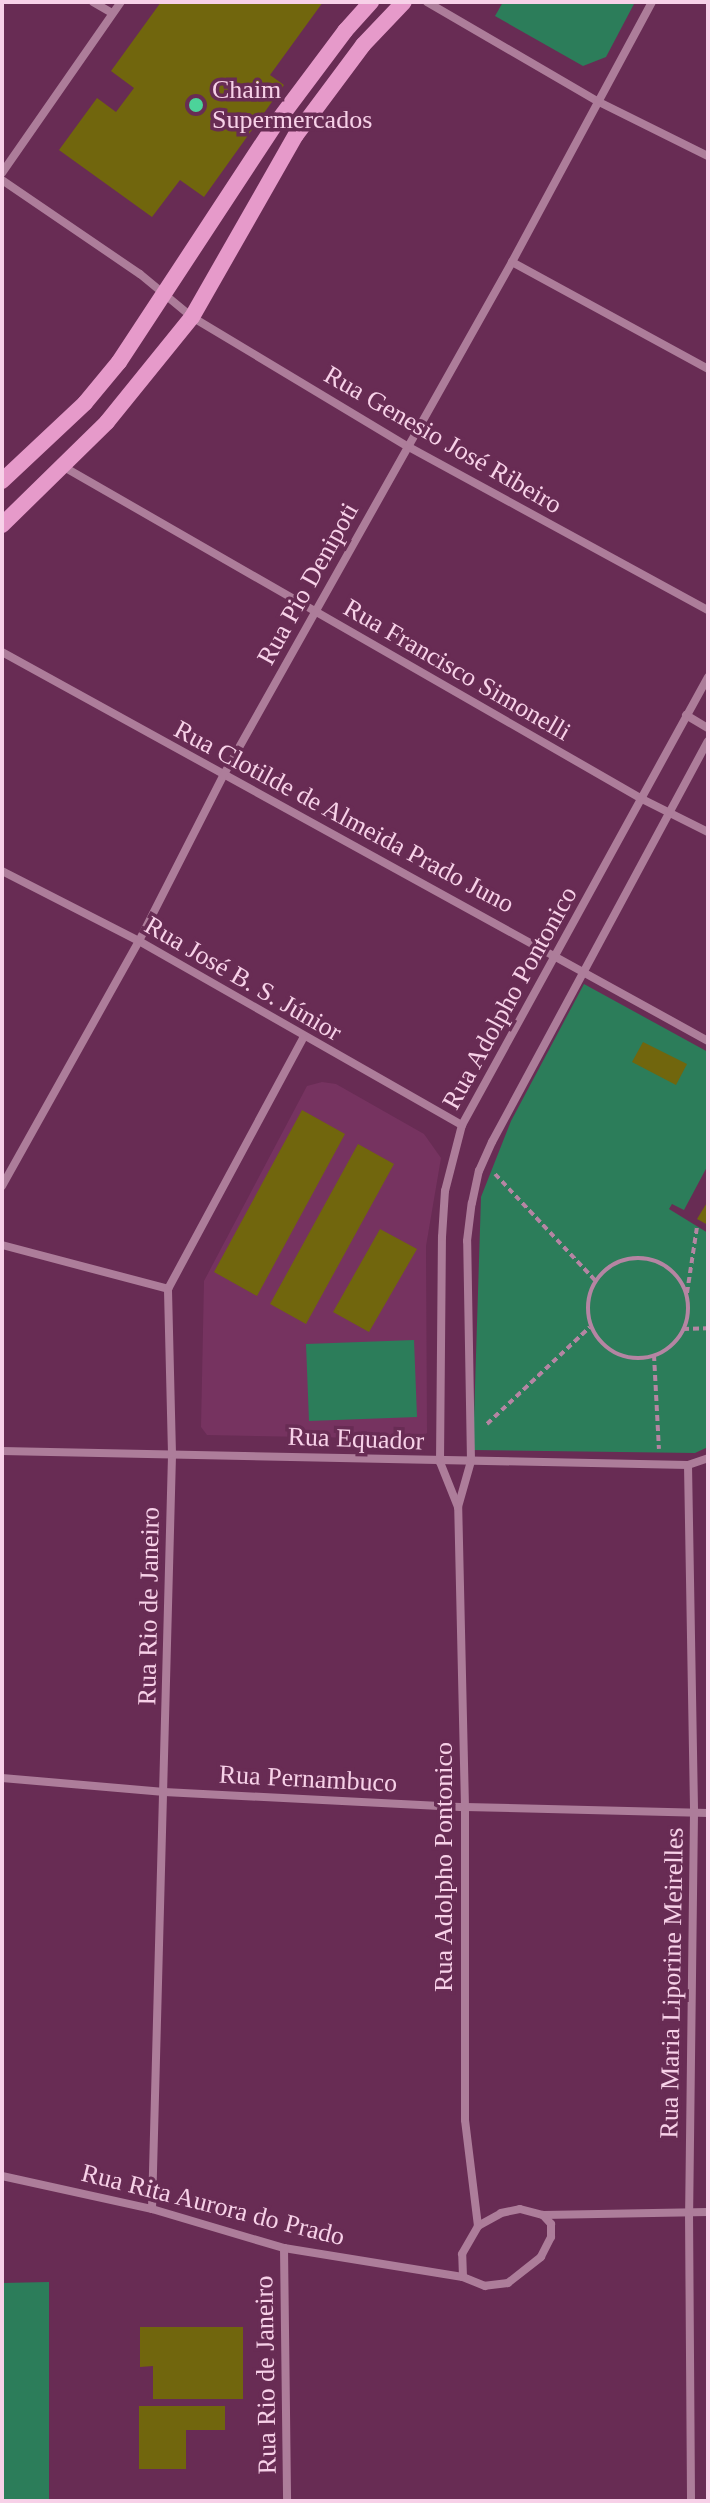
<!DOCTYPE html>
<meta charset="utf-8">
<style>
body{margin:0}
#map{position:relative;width:710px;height:2503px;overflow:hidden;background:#682c54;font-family:Georgia,serif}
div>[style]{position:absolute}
.built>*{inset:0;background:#763360}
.green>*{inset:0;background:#2c7d5a}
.building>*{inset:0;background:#71660d}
.path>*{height:4px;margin-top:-2px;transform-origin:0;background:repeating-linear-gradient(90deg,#b585a3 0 6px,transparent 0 10px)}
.path>.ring{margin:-2px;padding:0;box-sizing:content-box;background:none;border:4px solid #b585a3;border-radius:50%}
.minor>*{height:8px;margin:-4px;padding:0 4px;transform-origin:4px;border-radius:4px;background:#ad7d9a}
.secondary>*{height:16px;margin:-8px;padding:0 8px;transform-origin:8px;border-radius:8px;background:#e69aca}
.dots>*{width:22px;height:22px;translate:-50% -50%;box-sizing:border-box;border:4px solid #682c54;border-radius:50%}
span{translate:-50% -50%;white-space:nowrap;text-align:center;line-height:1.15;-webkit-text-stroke:7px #682c54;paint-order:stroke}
.poi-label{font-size:26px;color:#f7d1e8}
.left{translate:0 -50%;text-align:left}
.street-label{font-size:26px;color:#f7d1e8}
.frame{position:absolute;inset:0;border:4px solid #f7d1e8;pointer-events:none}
</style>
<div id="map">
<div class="built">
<div style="clip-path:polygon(322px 1082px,336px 1084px,424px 1134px,441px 1158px,426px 1246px,427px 1433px,419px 1439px,207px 1435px,201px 1427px,204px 1281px,307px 1086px)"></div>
</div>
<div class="green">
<div style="clip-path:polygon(503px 2px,635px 2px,606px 57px,583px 66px,495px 16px)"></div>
<div style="clip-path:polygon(584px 984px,708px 1052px,708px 1165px,684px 1210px,672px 1204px,669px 1209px,708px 1233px,708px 1447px,695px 1453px,473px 1450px,481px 1197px,511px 1121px)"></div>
<div style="clip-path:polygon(414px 1340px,417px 1417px,309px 1421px,306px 1344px)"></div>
<div style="clip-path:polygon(49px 2282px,49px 2501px,2px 2501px,2px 2283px)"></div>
</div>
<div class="building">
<div style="clip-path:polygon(161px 2px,323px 2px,270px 75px,284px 85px,204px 197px,180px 180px,152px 217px,59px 150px,97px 98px,116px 112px,134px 88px,111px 71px)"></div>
<div style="clip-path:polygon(643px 1042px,687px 1064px,676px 1085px,632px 1062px)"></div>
<div style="clip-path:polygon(302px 1110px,345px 1134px,257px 1296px,214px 1272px)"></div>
<div style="clip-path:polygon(358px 1144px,394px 1164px,306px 1324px,270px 1304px)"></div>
<div style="clip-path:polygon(708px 1201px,708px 1225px,697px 1219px)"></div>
<div style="clip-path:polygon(380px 1229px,417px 1249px,369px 1332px,333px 1312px)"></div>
<div style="clip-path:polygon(140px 2327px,243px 2327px,243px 2399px,153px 2399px,153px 2366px,140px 2367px)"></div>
<div style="clip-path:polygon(139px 2406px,225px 2406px,225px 2430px,186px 2430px,186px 2469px,139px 2469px)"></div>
</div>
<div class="path">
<div style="left:495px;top:1174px;width:146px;rotate:46.7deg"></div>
<div class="ring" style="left:588px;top:1258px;width:96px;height:96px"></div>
<div style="left:687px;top:1293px;width:67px;rotate:-81.4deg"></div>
<div style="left:683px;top:1329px;width:25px;rotate:-2deg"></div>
<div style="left:654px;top:1355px;width:94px;rotate:87deg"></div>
<div style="left:487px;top:1424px;width:141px;rotate:-43.3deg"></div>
</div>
<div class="minor">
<div style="left:93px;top:2px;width:22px;rotate:30deg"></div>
<div style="left:427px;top:2px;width:197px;rotate:30.2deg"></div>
<div style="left:597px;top:101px;width:124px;rotate:26.4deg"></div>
<div style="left:2px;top:173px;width:208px;rotate:-55.2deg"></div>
<div style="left:2px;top:180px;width:167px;rotate:34.3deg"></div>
<div style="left:140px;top:274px;width:67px;rotate:39.6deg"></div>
<div style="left:192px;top:317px;width:251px;rotate:31deg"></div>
<div style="left:407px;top:446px;width:343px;rotate:28.6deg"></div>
<div style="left:512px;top:262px;width:223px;rotate:28.6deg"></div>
<div style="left:64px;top:467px;width:667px;rotate:29.87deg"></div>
<div style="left:642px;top:799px;width:74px;rotate:26.6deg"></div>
<div style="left:2px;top:652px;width:806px;rotate:28.85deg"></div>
<div style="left:686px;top:715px;width:26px;rotate:31deg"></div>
<div style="left:2px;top:871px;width:154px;rotate:27.1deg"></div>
<div style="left:139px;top:941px;width:372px;rotate:29.7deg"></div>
<div style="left:2px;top:1186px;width:281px;rotate:-60.8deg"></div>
<div style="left:139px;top:941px;width:185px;rotate:-63deg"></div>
<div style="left:223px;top:776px;width:590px;rotate:-60.65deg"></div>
<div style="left:512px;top:262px;width:295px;rotate:-61.7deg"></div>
<div style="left:2px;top:1245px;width:172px;rotate:14.8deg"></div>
<div style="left:2px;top:1451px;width:686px;rotate:1.17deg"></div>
<div style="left:688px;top:1465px;width:21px;rotate:-19deg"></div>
<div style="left:688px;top:1465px;width:348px;rotate:89deg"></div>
<div style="left:694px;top:1813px;width:399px;rotate:90.7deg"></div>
<div style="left:689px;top:2212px;width:289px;rotate:89.6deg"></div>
<div style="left:458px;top:1507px;width:48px;rotate:-111.8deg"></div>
<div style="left:440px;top:1462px;width:225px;rotate:-89.5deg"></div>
<div style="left:442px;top:1237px;width:46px;rotate:-86.3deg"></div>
<div style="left:445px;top:1191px;width:68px;rotate:-75.6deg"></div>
<div style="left:462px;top:1125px;width:511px;rotate:-61.23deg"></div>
<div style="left:2px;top:1778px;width:163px;rotate:4.9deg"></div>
<div style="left:164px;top:1792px;width:301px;rotate:2.9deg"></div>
<div style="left:465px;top:1807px;width:243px;rotate:1.4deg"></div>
<div style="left:2px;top:2176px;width:154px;rotate:12.4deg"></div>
<div style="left:152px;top:2209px;width:138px;rotate:16.5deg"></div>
<div style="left:284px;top:2248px;width:181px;rotate:9.2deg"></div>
<div style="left:152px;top:2209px;width:755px;rotate:-88.48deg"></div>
<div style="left:172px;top:1454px;width:165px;rotate:-91.4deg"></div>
<div style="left:168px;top:1289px;width:285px;rotate:-61.7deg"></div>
<div style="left:520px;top:2209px;width:24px;rotate:15deg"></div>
<div style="left:543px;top:2215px;width:12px;rotate:48deg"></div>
<div style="left:551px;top:2224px;width:13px;rotate:90deg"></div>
<div style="left:551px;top:2237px;width:22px;rotate:117deg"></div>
<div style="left:541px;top:2257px;width:42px;rotate:141.8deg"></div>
<div style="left:508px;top:2283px;width:23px;rotate:173deg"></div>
<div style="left:485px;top:2286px;width:24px;rotate:-158deg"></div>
<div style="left:463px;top:2277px;width:23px;rotate:-92deg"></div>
<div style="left:462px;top:2254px;width:32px;rotate:-60deg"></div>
<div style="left:478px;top:2226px;width:26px;rotate:-29deg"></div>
<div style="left:501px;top:2213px;width:19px;rotate:-12deg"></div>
<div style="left:543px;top:2215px;width:165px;rotate:-1deg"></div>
<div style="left:478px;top:2226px;width:107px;rotate:-97deg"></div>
<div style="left:465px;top:2120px;width:313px;rotate:-90deg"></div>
<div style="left:465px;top:1807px;width:300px;rotate:-91.3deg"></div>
<div style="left:458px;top:1507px;width:48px;rotate:-74.2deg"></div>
<div style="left:471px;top:1461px;width:220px;rotate:-91deg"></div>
<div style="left:467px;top:1241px;width:38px;rotate:-83deg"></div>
<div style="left:472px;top:1203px;width:33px;rotate:-78deg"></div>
<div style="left:479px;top:1171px;width:32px;rotate:-66deg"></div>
<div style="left:492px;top:1142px;width:455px;rotate:-61.7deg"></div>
<div style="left:284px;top:2248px;width:253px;rotate:89.3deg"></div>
</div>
<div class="secondary">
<div style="left:2px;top:481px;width:114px;rotate:-43.2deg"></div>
<div style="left:85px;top:403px;width:53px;rotate:-50.3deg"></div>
<div style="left:119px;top:362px;width:282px;rotate:-56.7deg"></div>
<div style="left:274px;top:126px;width:119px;rotate:-53.2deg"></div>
<div style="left:345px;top:31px;width:39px;rotate:-48deg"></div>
<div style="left:2px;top:525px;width:147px;rotate:-44.4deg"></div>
<div style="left:107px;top:422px;width:135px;rotate:-51deg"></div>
<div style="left:192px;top:317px;width:210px;rotate:-60.3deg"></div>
<div style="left:296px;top:135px;width:112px;rotate:-53.3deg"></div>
<div style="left:363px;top:45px;width:59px;rotate:-46.4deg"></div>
</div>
<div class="dots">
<div style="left:196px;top:105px;background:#4cd39a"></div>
</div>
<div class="poi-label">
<span class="left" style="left:212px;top:105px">Chaim<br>Supermercados</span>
</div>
<div class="street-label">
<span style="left:443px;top:440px;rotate:30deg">Rua Genesio José Ribeiro</span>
<span style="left:308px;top:584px;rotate:-61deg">Rua Pio Denipoti</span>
<span style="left:457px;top:670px;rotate:30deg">Rua Francisco Simonelli</span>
<span style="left:344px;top:817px;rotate:28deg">Rua Clotilde de Almeida Prado Juno</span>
<span style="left:243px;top:979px;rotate:30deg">Rua José B. S. Júnior</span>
<span style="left:510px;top:998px;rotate:-61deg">Rua Adolpho Pontonico</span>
<span style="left:356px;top:1439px;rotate:2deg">Rua Equador</span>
<span style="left:149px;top:1606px;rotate:-89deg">Rua Rio de Janeiro</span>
<span style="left:308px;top:1779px;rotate:3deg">Rua Pernambuco</span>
<span style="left:444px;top:1867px;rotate:-90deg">Rua Adolpho Pontonico</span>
<span style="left:672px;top:1983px;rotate:-89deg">Rua Maria Liporine Meirelles</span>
<span style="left:213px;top:2205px;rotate:14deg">Rua Rita Aurora do Prado</span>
<span style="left:266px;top:2375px;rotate:-91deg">Rua Rio de Janeiro</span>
</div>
<div class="frame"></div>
</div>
